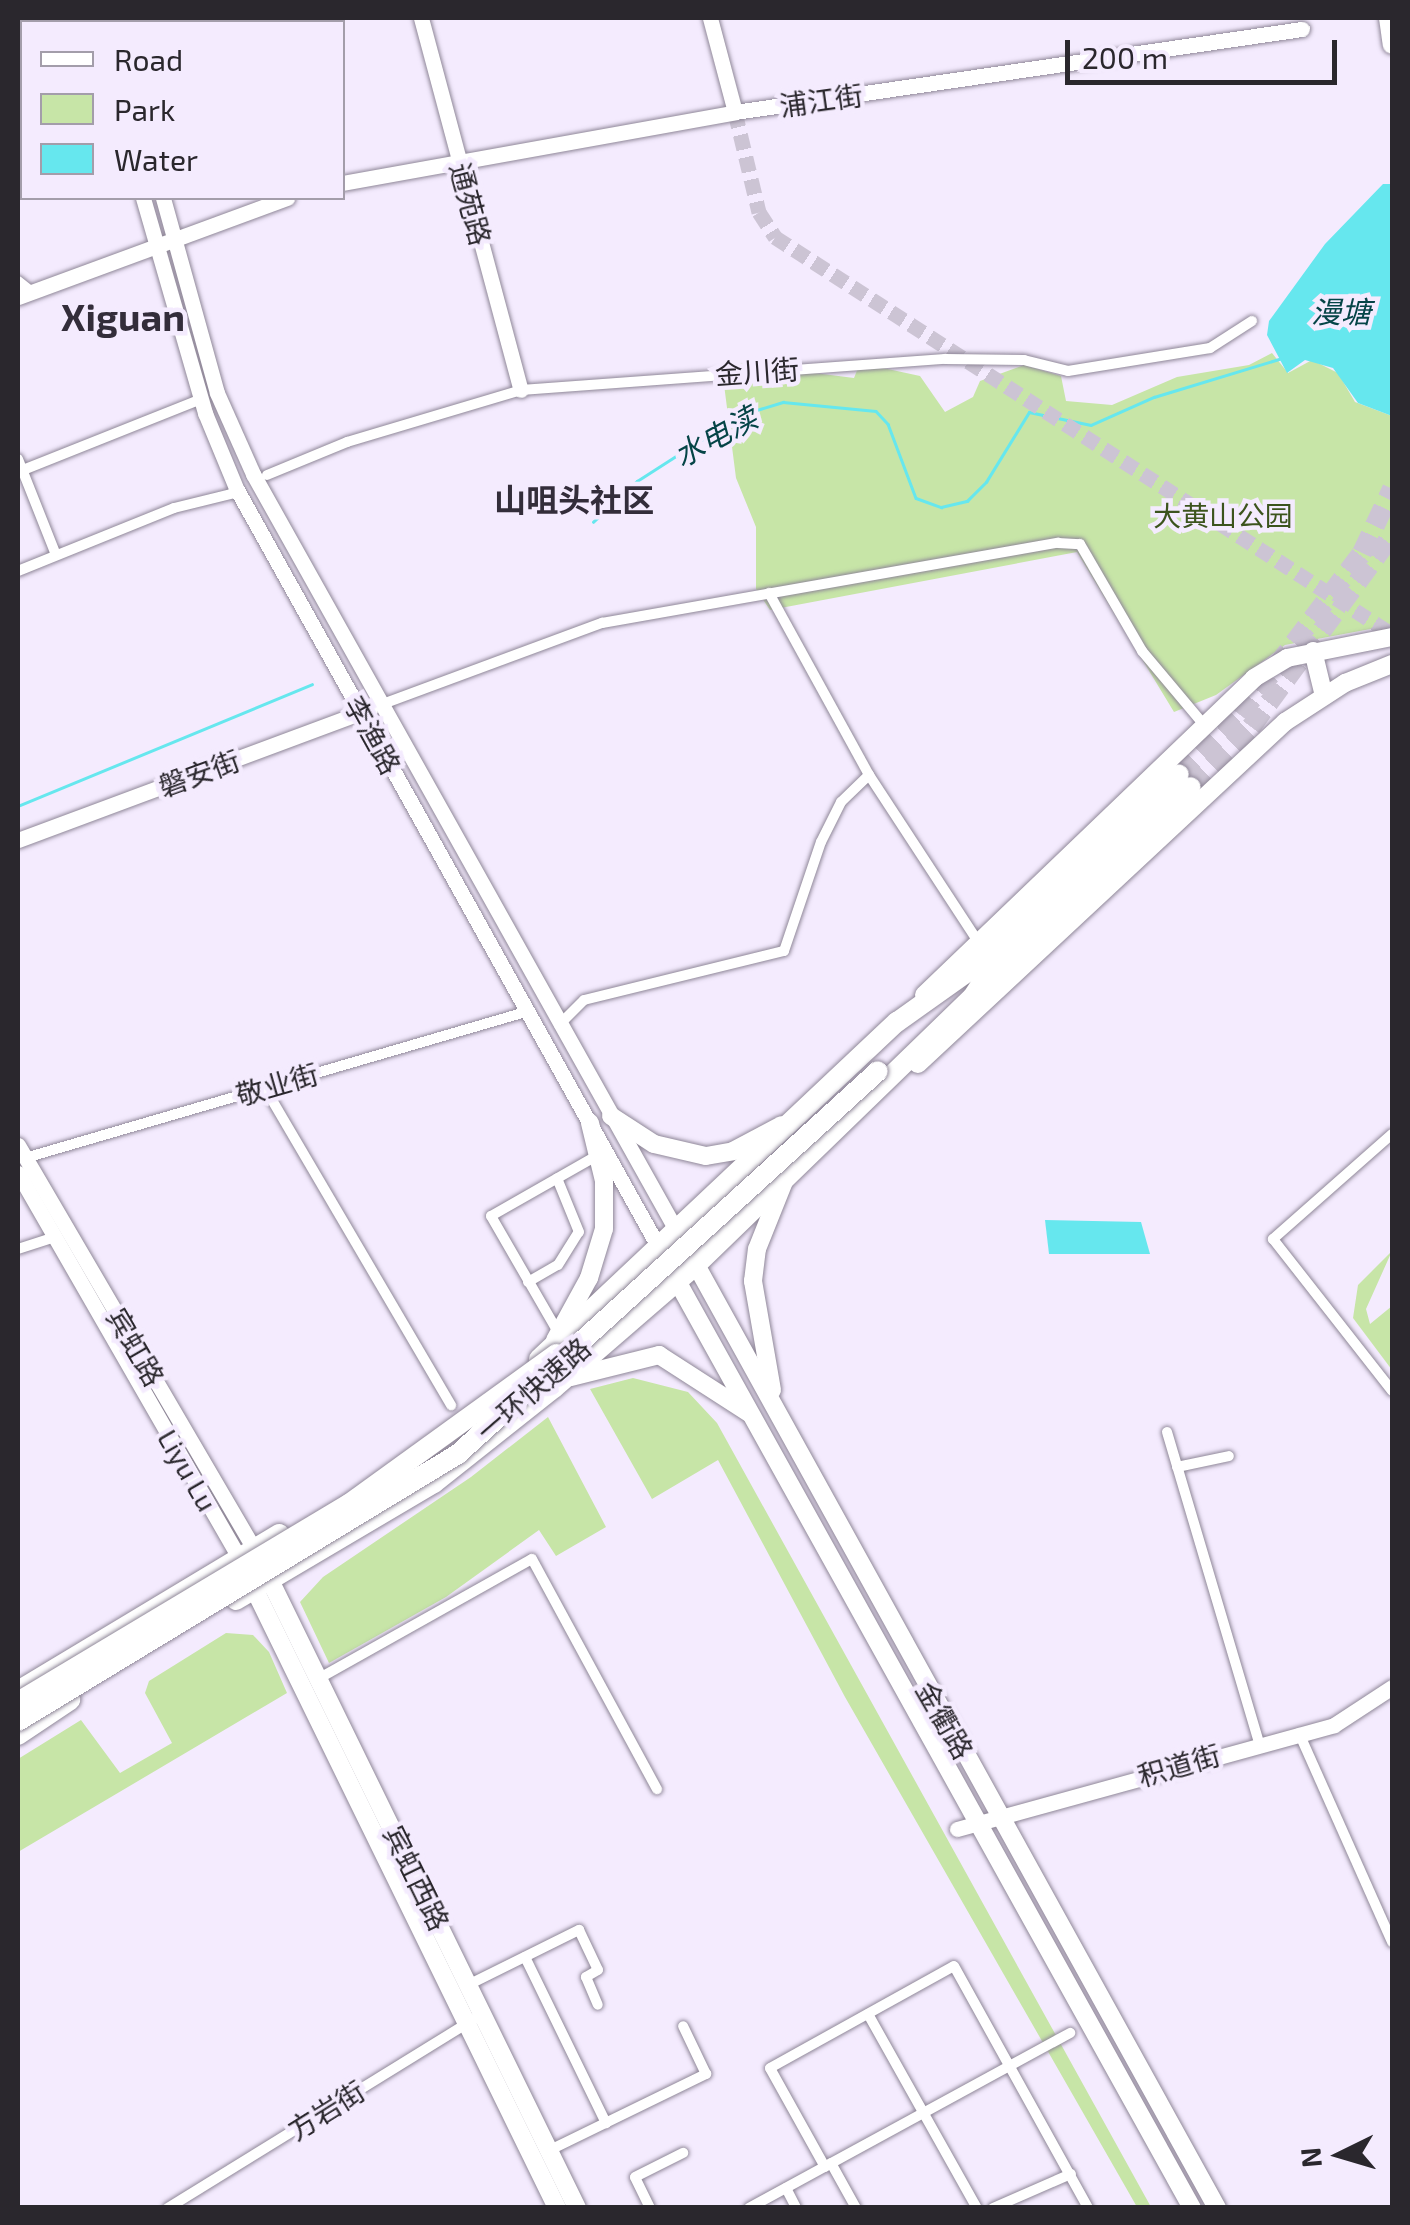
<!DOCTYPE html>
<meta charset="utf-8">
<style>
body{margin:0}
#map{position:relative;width:1410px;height:2225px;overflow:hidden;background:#f4ebfe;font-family:"Exo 2","Noto Sans SC",sans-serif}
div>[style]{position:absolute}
.green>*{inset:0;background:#c7e5a7}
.water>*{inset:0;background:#66e7ee}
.stream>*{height:2.5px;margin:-1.25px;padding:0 1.25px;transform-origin:1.25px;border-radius:1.25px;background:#66e7ee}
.secondary-tunnel>*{height:15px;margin-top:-7.5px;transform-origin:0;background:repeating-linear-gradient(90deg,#ccc4d4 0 15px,transparent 0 23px)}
.highway-tunnel>*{height:20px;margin-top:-10px;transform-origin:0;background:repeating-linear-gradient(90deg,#ccc4d4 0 20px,transparent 0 30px)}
.roads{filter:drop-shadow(0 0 2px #8f8798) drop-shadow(0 0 2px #8f8798)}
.street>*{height:10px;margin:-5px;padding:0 5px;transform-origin:5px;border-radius:5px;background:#fff}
.secondary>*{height:15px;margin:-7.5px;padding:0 7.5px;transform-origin:7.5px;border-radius:7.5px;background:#fff}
.primary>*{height:18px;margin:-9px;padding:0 9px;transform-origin:9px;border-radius:9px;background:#fff}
.highway>*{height:20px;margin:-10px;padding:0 10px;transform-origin:10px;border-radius:10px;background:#fff}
.bridges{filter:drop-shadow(0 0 2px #8f8798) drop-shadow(0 0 2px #8f8798)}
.highway-bridge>*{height:20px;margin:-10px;padding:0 10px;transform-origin:10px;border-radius:10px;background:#fff}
span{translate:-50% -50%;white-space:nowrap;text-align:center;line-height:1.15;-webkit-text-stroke:9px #f4ebfe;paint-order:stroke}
.street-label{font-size:28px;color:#2a272d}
.park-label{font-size:28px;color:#3c541d}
.water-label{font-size:30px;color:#054447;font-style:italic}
.quarter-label{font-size:32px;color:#332d3a;font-weight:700}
.district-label{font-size:38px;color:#332d3a;font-weight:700}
.frame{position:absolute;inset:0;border:20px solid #2a272d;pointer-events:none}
.legend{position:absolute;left:20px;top:20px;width:325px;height:180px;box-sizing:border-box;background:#f4ebfe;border:2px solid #a39daa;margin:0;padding:12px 18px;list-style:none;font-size:30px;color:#2a272d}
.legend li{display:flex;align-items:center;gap:20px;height:50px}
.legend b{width:50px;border:2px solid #a39daa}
.north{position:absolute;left:1290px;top:2105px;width:100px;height:100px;-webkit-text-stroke:8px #f4ebfe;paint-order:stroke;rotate:265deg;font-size:28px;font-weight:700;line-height:40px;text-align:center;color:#2a272d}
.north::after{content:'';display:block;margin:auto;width:35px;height:45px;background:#2a272d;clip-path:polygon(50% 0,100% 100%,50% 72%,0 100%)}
.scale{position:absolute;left:1065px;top:40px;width:272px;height:45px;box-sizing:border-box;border:5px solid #2a272d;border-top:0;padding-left:12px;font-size:30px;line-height:35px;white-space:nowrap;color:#2a272d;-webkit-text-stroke:8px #f4ebfe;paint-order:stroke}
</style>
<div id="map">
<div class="green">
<div style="clip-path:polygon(1272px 353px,1288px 373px,1312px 360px,1338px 373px,1355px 402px,1392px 416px,1392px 625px,1285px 645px,1216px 695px,1174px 712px,1077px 552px,770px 610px,756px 589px,756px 527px,736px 478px,721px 361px,854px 378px,860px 363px,920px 376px,945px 412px,973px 397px,980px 381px,1024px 365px,1061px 376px,1066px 401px,1112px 405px,1177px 377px,1249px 365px)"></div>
<div style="clip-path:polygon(1392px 1251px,1366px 1309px,1370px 1324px,1392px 1306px,1392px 1370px,1353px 1318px,1358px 1285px)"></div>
<div style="clip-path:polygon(633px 1378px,688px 1392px,717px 1423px,1151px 2207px,1137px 2207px,845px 1697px,718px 1460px,652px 1499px,590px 1389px)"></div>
<div style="clip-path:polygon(548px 1417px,606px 1527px,556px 1556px,539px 1530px,446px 1597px,329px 1663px,300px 1602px,323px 1577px,471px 1477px)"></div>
<div style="clip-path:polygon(226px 1633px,253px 1635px,269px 1652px,287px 1693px,18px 1852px,18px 1759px,81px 1720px,120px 1773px,172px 1743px,145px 1693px,149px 1681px)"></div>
</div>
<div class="water">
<div style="clip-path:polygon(1383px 184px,1392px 184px,1392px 416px,1358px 403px,1333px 368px,1305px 360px,1287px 373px,1267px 335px,1269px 321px,1325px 244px)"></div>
<div style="clip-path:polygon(1045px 1220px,1141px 1222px,1150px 1254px,1049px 1254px)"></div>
</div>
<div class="stream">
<div style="left:593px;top:522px;width:60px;rotate:-43deg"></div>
<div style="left:637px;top:481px;width:67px;rotate:-32.7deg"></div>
<div style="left:693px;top:445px;width:63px;rotate:-30.7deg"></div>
<div style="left:747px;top:413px;width:38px;rotate:-17deg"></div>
<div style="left:783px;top:402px;width:93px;rotate:5.5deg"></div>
<div style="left:876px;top:411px;width:18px;rotate:47deg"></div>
<div style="left:888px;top:424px;width:79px;rotate:69.3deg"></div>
<div style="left:916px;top:498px;width:27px;rotate:20deg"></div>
<div style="left:941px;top:507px;width:27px;rotate:-13deg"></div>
<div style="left:967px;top:501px;width:27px;rotate:-45deg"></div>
<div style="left:986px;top:482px;width:82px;rotate:-58.4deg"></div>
<div style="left:1029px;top:412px;width:63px;rotate:11.8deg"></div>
<div style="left:1091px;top:425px;width:69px;rotate:-24deg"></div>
<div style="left:1154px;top:397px;width:131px;rotate:-16.9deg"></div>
<div style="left:18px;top:806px;width:318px;rotate:-22.5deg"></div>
</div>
<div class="secondary-tunnel">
<div style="left:735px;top:112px;width:103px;rotate:76.5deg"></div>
<div style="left:759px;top:212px;width:30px;rotate:57deg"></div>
<div style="left:775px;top:237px;width:734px;rotate:32.76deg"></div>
</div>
<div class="highway-tunnel">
<div style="left:1179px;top:774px;width:85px;rotate:-44deg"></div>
<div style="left:1240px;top:715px;width:203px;rotate:-53deg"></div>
<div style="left:1362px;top:553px;width:71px;rotate:-64.9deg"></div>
<div style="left:1191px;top:787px;width:85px;rotate:-45deg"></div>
<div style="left:1251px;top:727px;width:238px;rotate:-53.7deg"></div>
</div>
<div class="roads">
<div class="street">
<div style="left:175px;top:18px;width:4px;rotate:76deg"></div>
<div style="left:296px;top:22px;width:4px;rotate:-76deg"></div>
<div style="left:18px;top:281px;width:16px;rotate:38deg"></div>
<div style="left:18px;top:459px;width:103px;rotate:68.4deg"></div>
<div style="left:18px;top:472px;width:197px;rotate:-21.7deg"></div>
<div style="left:267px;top:475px;width:87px;rotate:-22.4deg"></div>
<div style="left:347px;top:442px;width:182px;rotate:-16.6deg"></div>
<div style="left:521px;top:390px;width:425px;rotate:-4.2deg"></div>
<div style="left:945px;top:359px;width:79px;rotate:0.7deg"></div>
<div style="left:1024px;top:360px;width:45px;rotate:14deg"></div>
<div style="left:1068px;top:371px;width:144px;rotate:-9.2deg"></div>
<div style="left:1210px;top:348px;width:50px;rotate:-32.7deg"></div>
<div style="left:18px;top:571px;width:168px;rotate:-22deg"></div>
<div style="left:174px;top:508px;width:67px;rotate:-13.8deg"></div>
<div style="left:769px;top:593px;width:208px;rotate:61.2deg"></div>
<div style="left:869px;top:775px;width:197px;rotate:56.8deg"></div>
<div style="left:380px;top:705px;width:237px;rotate:-20.3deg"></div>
<div style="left:602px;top:623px;width:463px;rotate:-10deg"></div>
<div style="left:1058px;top:543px;width:22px;rotate:3deg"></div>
<div style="left:1080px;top:544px;width:124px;rotate:59.9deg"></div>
<div style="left:1142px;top:651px;width:97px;rotate:50deg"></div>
<div style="left:559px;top:1025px;width:35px;rotate:-45deg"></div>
<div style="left:584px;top:1000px;width:206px;rotate:-13.8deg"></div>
<div style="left:784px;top:951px;width:115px;rotate:-71.3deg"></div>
<div style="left:821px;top:842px;width:45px;rotate:-63.4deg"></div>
<div style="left:841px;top:802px;width:39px;rotate:-44deg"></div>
<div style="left:265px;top:1088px;width:368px;rotate:59.6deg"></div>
<div style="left:1392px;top:1134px;width:159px;rotate:138.6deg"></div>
<div style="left:1273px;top:1239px;width:193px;rotate:51.9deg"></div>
<div style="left:25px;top:1158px;width:525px;rotate:-16.26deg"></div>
<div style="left:18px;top:1249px;width:38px;rotate:-18deg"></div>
<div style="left:528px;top:1282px;width:34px;rotate:-30deg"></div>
<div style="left:558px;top:1265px;width:39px;rotate:-58deg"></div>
<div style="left:579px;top:1232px;width:58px;rotate:-112.2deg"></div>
<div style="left:558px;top:1332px;width:134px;rotate:-120deg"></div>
<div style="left:491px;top:1216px;width:123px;rotate:-29.7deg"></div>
<div style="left:1167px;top:1432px;width:324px;rotate:73.5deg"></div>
<div style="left:1177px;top:1467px;width:53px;rotate:-11.9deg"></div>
<div style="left:318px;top:1679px;width:245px;rotate:-29.3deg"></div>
<div style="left:532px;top:1559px;width:262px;rotate:61.5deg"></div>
<div style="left:1299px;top:1733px;width:229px;rotate:66deg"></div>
<div style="left:525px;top:1957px;width:185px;rotate:64deg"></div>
<div style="left:470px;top:1984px;width:122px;rotate:-26.4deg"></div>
<div style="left:579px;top:1930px;width:44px;rotate:64.6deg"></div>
<div style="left:598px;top:1970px;width:14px;rotate:150deg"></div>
<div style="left:586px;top:1977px;width:30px;rotate:67deg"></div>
<div style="left:868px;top:2014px;width:223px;rotate:60.7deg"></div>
<div style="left:550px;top:2150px;width:174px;rotate:-26deg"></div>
<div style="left:706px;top:2074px;width:53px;rotate:-115.6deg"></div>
<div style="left:831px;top:2163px;width:51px;rotate:60.9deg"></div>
<div style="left:825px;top:2167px;width:113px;rotate:-119.1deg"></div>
<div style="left:770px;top:2068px;width:210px;rotate:-29deg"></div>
<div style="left:954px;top:1966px;width:277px;rotate:61deg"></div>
<div style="left:786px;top:2188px;width:22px;rotate:63deg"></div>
<div style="left:168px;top:2208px;width:371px;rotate:-31.7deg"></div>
<div style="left:650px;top:2208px;width:34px;rotate:-116deg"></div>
<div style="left:635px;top:2177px;width:54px;rotate:-26.6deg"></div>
<div style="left:749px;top:2208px;width:366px;rotate:-28.6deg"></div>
<div style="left:993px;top:2208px;width:85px;rotate:-23.6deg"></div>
</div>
<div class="secondary">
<div style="left:95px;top:18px;width:4px;rotate:76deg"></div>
<div style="left:116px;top:18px;width:4px;rotate:76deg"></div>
<div style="left:421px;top:18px;width:385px;rotate:75deg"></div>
<div style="left:710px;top:18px;width:97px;rotate:75.1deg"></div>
<div style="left:342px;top:183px;width:399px;rotate:-10.2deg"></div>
<div style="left:735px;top:112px;width:573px;rotate:-8.33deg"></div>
<div style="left:143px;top:198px;width:224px;rotate:73.9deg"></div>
<div style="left:205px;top:413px;width:81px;rotate:67.5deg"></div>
<div style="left:236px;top:488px;width:870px;rotate:60.9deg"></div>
<div style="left:163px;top:198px;width:202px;rotate:74.5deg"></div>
<div style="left:217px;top:393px;width:89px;rotate:66deg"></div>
<div style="left:253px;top:474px;width:866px;rotate:60.77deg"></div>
<div style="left:18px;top:297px;width:287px;rotate:-20.2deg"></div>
<div style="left:18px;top:840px;width:376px;rotate:-20.4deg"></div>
<div style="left:18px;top:1145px;width:468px;rotate:59.7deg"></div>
<div style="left:18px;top:1173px;width:444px;rotate:60.1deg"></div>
<div style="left:957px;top:1829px;width:391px;rotate:-15.4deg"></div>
<div style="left:1334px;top:1725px;width:69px;rotate:-33.2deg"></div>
</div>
<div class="primary">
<div style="left:1388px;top:18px;width:27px;rotate:82deg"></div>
<div style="left:1313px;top:651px;width:46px;rotate:76.3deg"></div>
<div style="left:924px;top:995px;width:458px;rotate:-43.8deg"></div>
<div style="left:1254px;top:678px;width:39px;rotate:-31deg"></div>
<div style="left:1287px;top:658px;width:107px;rotate:-11.3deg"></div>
<div style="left:918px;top:1064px;width:502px;rotate:-42.98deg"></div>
<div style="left:1285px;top:722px;width:72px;rotate:-33deg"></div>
<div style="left:1345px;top:683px;width:51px;rotate:-22deg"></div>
<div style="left:611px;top:1116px;width:51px;rotate:33.1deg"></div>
<div style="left:654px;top:1144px;width:53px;rotate:13deg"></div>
<div style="left:706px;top:1156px;width:27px;rotate:-10deg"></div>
<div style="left:733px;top:1151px;width:55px;rotate:-28deg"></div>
<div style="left:690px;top:1254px;width:1090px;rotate:61.08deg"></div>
<div style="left:671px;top:1270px;width:1073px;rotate:60.95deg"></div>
<div style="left:555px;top:1340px;width:71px;rotate:-61.3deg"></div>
<div style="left:589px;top:1278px;width:51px;rotate:-73deg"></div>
<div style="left:604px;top:1229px;width:48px;rotate:-90deg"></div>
<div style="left:604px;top:1181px;width:60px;rotate:-103.6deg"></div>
<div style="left:571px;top:1377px;width:91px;rotate:-14deg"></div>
<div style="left:659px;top:1355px;width:107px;rotate:32.8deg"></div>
<div style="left:772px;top:1390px;width:111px;rotate:-99.9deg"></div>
<div style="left:753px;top:1281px;width:32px;rotate:-83deg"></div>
<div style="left:757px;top:1249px;width:75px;rotate:-68.2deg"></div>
<div style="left:265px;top:1570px;width:710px;rotate:63.94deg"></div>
<div style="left:248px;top:1576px;width:703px;rotate:63.94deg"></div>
</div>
<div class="highway">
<div style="left:539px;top:1359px;width:492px;rotate:-43.3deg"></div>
<div style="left:897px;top:1022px;width:102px;rotate:-35.4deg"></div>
<div style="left:980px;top:963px;width:274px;rotate:-43.5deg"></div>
<div style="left:236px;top:1600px;width:230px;rotate:-30.6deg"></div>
<div style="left:434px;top:1483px;width:153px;rotate:-38.4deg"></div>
<div style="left:554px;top:1388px;width:188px;rotate:-40.9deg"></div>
<div style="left:696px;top:1265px;width:384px;rotate:-44.1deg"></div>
<div style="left:972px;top:998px;width:27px;rotate:-57deg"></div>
<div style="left:987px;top:975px;width:277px;rotate:-42.7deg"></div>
<div style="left:18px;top:1691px;width:305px;rotate:-31deg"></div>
<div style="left:18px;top:1735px;width:63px;rotate:-33.9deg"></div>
</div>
</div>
<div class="bridges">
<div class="highway-bridge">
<div style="left:18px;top:1702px;width:386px;rotate:-30.9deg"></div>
<div style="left:349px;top:1504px;width:256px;rotate:-35.9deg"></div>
<div style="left:18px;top:1721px;width:515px;rotate:-31.25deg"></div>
<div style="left:458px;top:1454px;width:568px;rotate:-42.36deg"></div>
</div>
</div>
<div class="street-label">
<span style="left:821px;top:100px;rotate:-8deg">浦江街</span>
<span style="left:471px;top:204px;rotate:75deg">通苑路</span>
<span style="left:757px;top:371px;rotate:-4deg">金川街</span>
<span style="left:373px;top:735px;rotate:61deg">李渔路</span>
<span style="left:199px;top:773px;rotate:-20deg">磐安街</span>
<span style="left:277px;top:1084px;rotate:-16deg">敬业街</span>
<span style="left:136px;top:1347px;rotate:60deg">宾虹路</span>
<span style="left:533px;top:1389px;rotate:-41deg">一环快速路</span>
<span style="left:188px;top:1470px;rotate:60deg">Liyu Lu</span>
<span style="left:945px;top:1720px;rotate:60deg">金衢路</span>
<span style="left:1179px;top:1765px;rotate:-16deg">积道街</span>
<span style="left:417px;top:1878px;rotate:64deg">宾虹西路</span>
<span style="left:326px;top:2110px;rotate:-32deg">方岩街</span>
</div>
<div class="park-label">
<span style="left:1223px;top:515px">大黄山公园</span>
</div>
<div class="water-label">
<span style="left:1341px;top:311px">漫塘</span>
<span style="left:715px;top:436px;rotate:-29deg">水电渎</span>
</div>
<div class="quarter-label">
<span style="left:574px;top:499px">山咀头社区</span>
</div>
<div class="district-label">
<span style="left:123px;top:317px">Xiguan</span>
</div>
<div class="frame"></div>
<ul class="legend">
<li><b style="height:12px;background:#fff"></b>Road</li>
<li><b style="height:28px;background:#c7e5a7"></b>Park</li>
<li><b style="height:28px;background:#66e7ee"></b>Water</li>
</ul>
<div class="north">N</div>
<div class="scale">200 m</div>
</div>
